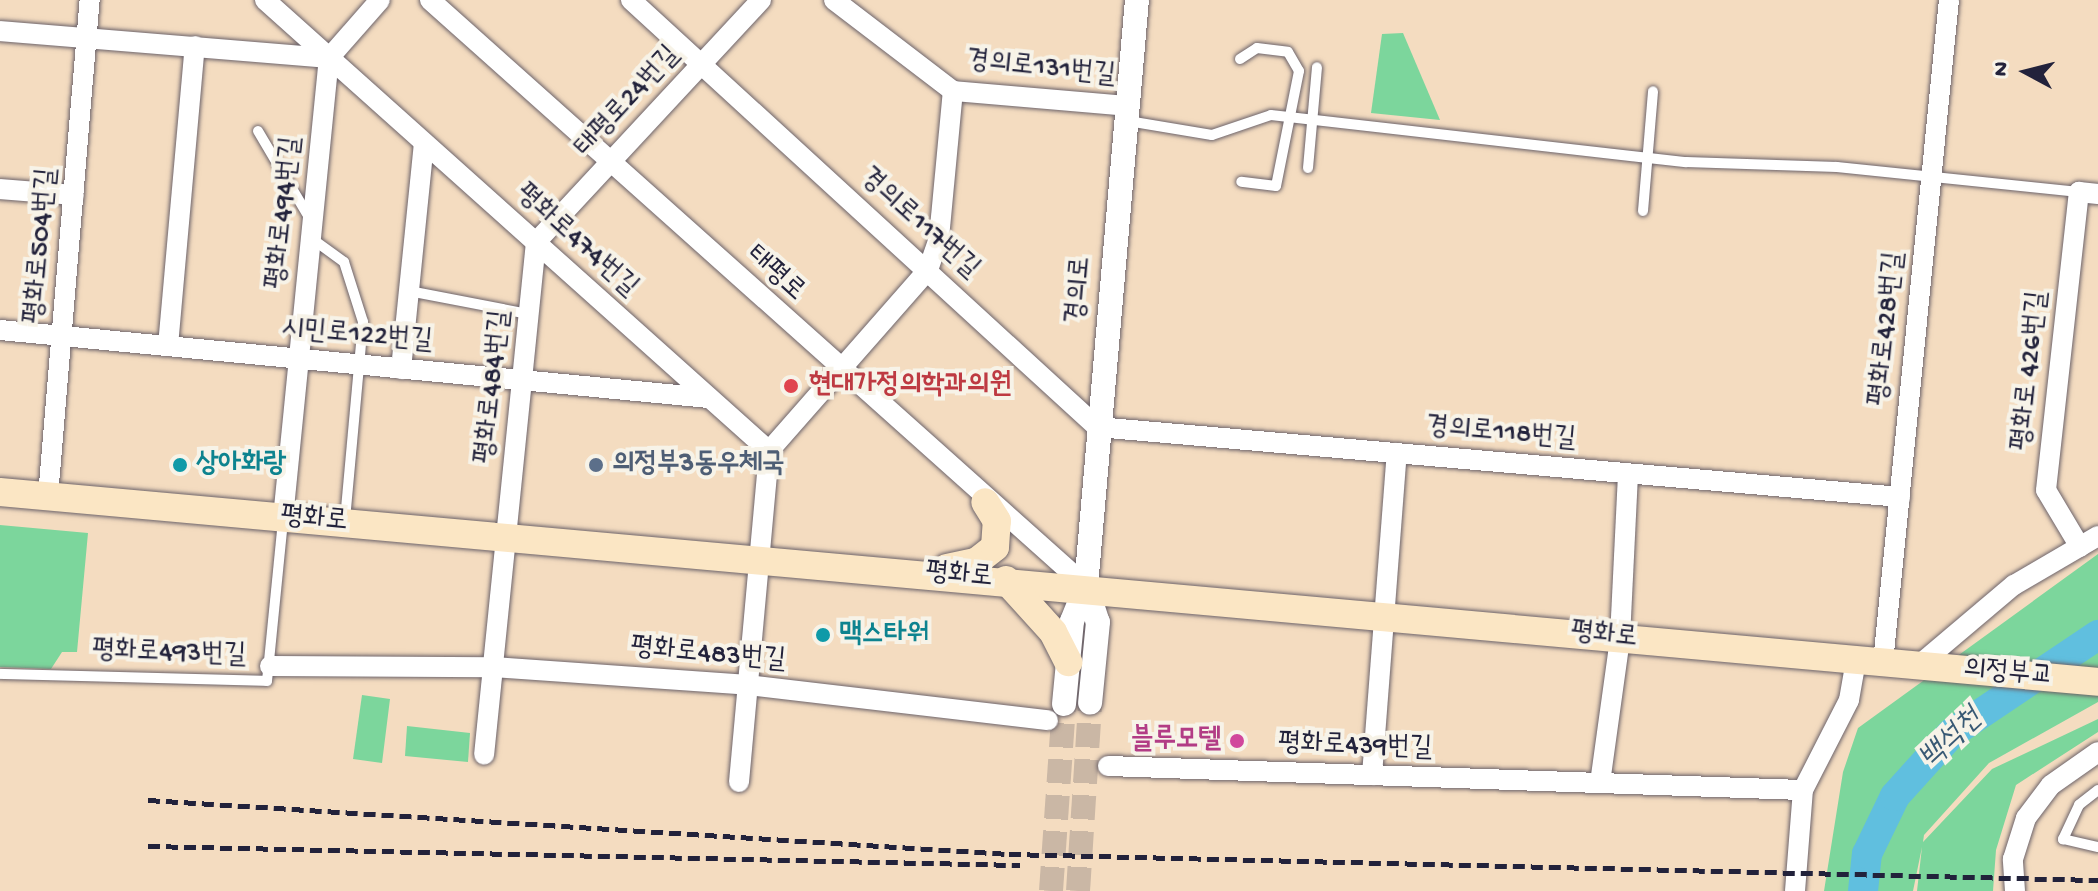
<!DOCTYPE html>
<meta charset="utf-8">
<style>
body{margin:0}
#map{position:relative;width:2098px;height:891px;overflow:hidden;background:#f4dcc0;font-family:"Gochi Hand","Poor Story",sans-serif}
div>[style]{position:absolute}
.green>*{inset:0;background:#7cd69c}
.river>*{height:30px;margin:-15px;padding:0 15px;transform-origin:15px;border-radius:15px;background:#60bfdf}
.tertiary-tunnel>*{height:24px;margin-top:-12px;transform-origin:0;background:repeating-linear-gradient(90deg,#cab7a5 0 24px,transparent 0 36px)}
.roads{filter:drop-shadow(0 0 2px #6c636a) drop-shadow(0 0 2px #6c636a)}
.service>*{height:10px;margin:-5px;padding:0 5px;transform-origin:5px;border-radius:5px;background:#fff}
.minor>*{height:20px;margin:-10px;padding:0 10px;transform-origin:10px;border-radius:10px;background:#fff}
.tertiary>*{height:24px;margin:-12px;padding:0 12px;transform-origin:12px;border-radius:12px;background:#fff}
.secondary>*{height:28px;margin:-14px;padding:0 14px;transform-origin:14px;border-radius:14px;background:#fbe6c4}
.rail>*{height:5px;margin-top:-2.5px;transform-origin:0;background:repeating-linear-gradient(90deg,#22223b 0 12px,transparent 0 18px)}
.dots>*{width:22px;height:22px;translate:-50% -50%;box-sizing:border-box;border:4px solid #f7f3e8;border-radius:50%}
span{translate:-50% -50%;white-space:nowrap;text-align:center;line-height:1.15;-webkit-text-stroke:8px #f7f3e8;paint-order:stroke}
.street-label{font-size:28px;color:#22223b}
.health-label{font-size:28px;color:#be3a42;font-weight:700}
.left{translate:0 -50%;text-align:left}
.culture-label{font-size:28px;color:#0d838f;font-weight:700}
.service-label{font-size:28px;color:#4e5e75;font-weight:700}
.hotel-label{font-size:28px;color:#b23c85;font-weight:700}
.right{translate:-100% -50%;text-align:right}
.water-label{font-size:30px;color:#385974;font-style:italic}
.north{position:absolute;left:1986px;top:32px;width:80px;height:80px;-webkit-text-stroke:6px #f7f3e8;paint-order:stroke;rotate:277deg;font-size:22px;font-weight:700;line-height:32px;text-align:center;color:#22223b}
.north::after{content:'';display:block;margin:auto;width:28px;height:36px;background:#22223b;clip-path:polygon(50% 0,100% 100%,50% 72%,0 100%)}
</style>
<div id="map">
<div class="green">
<div style="clip-path:polygon(1403px 33px,1440px 120px,1371px 113px,1382px 34px)"></div>
<div style="clip-path:polygon(0 525px,88px 533px,77px 652px,62px 652px,51px 669px,0 667px)"></div>
<div style="clip-path:polygon(2098px 554px,2098px 702px,1989px 763px,1924px 835px,1923px 842px,1992px 769px,2098px 719px,2098px 732px,2016px 785px,1996px 850px,1993px 891px,1917px 891px,1922px 847px,1913px 891px,1824px 891px,1843px 772px,1858px 728px)"></div>
<div style="clip-path:polygon(362px 695px,390px 699px,382px 763px,353px 759px)"></div>
<div style="clip-path:polygon(407px 726px,470px 733px,468px 762px,405px 756px)"></div>
</div>
<div class="river">
<div style="left:1863px;top:891px;width:37px;rotate:-84deg"></div>
<div style="left:1867px;top:854px;width:64px;rotate:-64.2deg"></div>
<div style="left:1895px;top:796px;width:85px;rotate:-47.9deg"></div>
<div style="left:1952px;top:733px;width:176px;rotate:-33.9deg"></div>
</div>
<div class="tertiary-tunnel">
<div style="left:1051px;top:891px;width:187px;rotate:-86deg"></div>
<div style="left:1078px;top:891px;width:188px;rotate:-86.3deg"></div>
</div>
<div class="roads">
<div class="service">
<div style="left:1240px;top:59px;width:20px;rotate:-33deg"></div>
<div style="left:1257px;top:48px;width:31px;rotate:7deg"></div>
<div style="left:1288px;top:52px;width:22px;rotate:60deg"></div>
<div style="left:1299px;top:71px;width:117px;rotate:101.3deg"></div>
<div style="left:1276px;top:186px;width:35px;rotate:-173deg"></div>
<div style="left:1128px;top:121px;width:85px;rotate:9.5deg"></div>
<div style="left:1212px;top:135px;width:62px;rotate:-18.7deg"></div>
<div style="left:1271px;top:115px;width:418px;rotate:6.5deg"></div>
<div style="left:1686px;top:162px;width:151px;rotate:1.9deg"></div>
<div style="left:1837px;top:167px;width:243px;rotate:5.9deg"></div>
<div style="left:258px;top:131px;width:96px;rotate:59.4deg"></div>
<div style="left:1308px;top:168px;width:101px;rotate:-84.9deg"></div>
<div style="left:1643px;top:211px;width:120px;rotate:-85.2deg"></div>
<div style="left:311px;top:238px;width:41px;rotate:36deg"></div>
<div style="left:344px;top:262px;width:63px;rotate:72.4deg"></div>
<div style="left:363px;top:322px;width:200px;rotate:95.2deg"></div>
<div style="left:409px;top:291px;width:122px;rotate:10.9deg"></div>
<div style="left:0;top:674px;width:267px;rotate:1.5deg"></div>
<div style="left:267px;top:681px;width:162px;rotate:-84.3deg"></div>
<div style="left:2098px;top:790px;width:24px;rotate:142deg"></div>
<div style="left:2079px;top:805px;width:38px;rotate:115deg"></div>
<div style="left:2063px;top:839px;width:36px;rotate:13deg"></div>
</div>
<div class="minor">
<div style="left:265px;top:0;width:676px;rotate:41.82deg"></div>
<div style="left:430px;top:0;width:880px;rotate:41.77deg"></div>
<div style="left:631px;top:0;width:632px;rotate:42.5deg"></div>
<div style="left:1097px;top:427px;width:806px;rotate:4.98deg"></div>
<div style="left:761px;top:0;width:330px;rotate:132.9deg"></div>
<div style="left:536px;top:242px;width:427px;rotate:95.8deg"></div>
<div style="left:493px;top:667px;width:256px;rotate:4deg"></div>
<div style="left:748px;top:685px;width:302px;rotate:6.7deg"></div>
<div style="left:834px;top:0;width:150px;rotate:37.4deg"></div>
<div style="left:953px;top:91px;width:176px;rotate:4.9deg"></div>
<div style="left:0;top:31px;width:330px;rotate:4.7deg"></div>
<div style="left:329px;top:58px;width:77px;rotate:-48.7deg"></div>
<div style="left:0;top:189px;width:74px;rotate:4.6deg"></div>
<div style="left:0;top:330px;width:712px;rotate:5.48deg"></div>
<div style="left:168px;top:346px;width:301px;rotate:-84.9deg"></div>
<div style="left:401px;top:369px;width:227px;rotate:-84.2deg"></div>
<div style="left:769px;top:451px;width:241px;rotate:-48.7deg"></div>
<div style="left:928px;top:270px;width:34px;rotate:-71deg"></div>
<div style="left:939px;top:238px;width:148px;rotate:-84.6deg"></div>
<div style="left:48px;top:496px;width:498px;rotate:-85.2deg"></div>
<div style="left:283px;top:518px;width:462px;rotate:-84.3deg"></div>
<div style="left:2080px;top:547px;width:66px;rotate:-120.8deg"></div>
<div style="left:2046px;top:490px;width:300px;rotate:-83.7deg"></div>
<div style="left:2079px;top:192px;width:19px;rotate:6deg"></div>
<div style="left:1883px;top:663px;width:666px;rotate:-84.32deg"></div>
<div style="left:270px;top:666px;width:223px;rotate:0.3deg"></div>
<div style="left:493px;top:667px;width:88px;rotate:95.8deg"></div>
<div style="left:1918px;top:666px;width:126px;rotate:-40.2deg"></div>
<div style="left:2014px;top:585px;width:97px;rotate:-30.3deg"></div>
<div style="left:1108px;top:766px;width:695px;rotate:1.98deg"></div>
<div style="left:1372px;top:775px;width:323px;rotate:-85.6deg"></div>
<div style="left:739px;top:782px;width:332px;rotate:-84.8deg"></div>
<div style="left:1600px;top:783px;width:146px;rotate:-82.1deg"></div>
<div style="left:1620px;top:638px;width:164px;rotate:-87.2deg"></div>
<div style="left:1795px;top:891px;width:101px;rotate:-85.5deg"></div>
<div style="left:1803px;top:790px;width:101px;rotate:-62.9deg"></div>
<div style="left:1849px;top:700px;width:40px;rotate:-80deg"></div>
<div style="left:2015px;top:891px;width:32px;rotate:-94deg"></div>
<div style="left:2013px;top:859px;width:43px;rotate:-72.4deg"></div>
<div style="left:2026px;top:818px;width:41px;rotate:-52.9deg"></div>
<div style="left:2051px;top:785px;width:57px;rotate:-35.1deg"></div>
</div>
<div class="tertiary">
<div style="left:1086px;top:586px;width:38px;rotate:72deg"></div>
<div style="left:1098px;top:622px;width:81px;rotate:95.6deg"></div>
<div style="left:1064px;top:704px;width:83px;rotate:-84.5deg"></div>
<div style="left:1072px;top:621px;width:38px;rotate:-68deg"></div>
<div style="left:1086px;top:586px;width:588px;rotate:-85.03deg"></div>
</div>
<div class="secondary">
<div style="left:0;top:492px;width:2107px;rotate:5.17deg"></div>
<div style="left:947px;top:568px;width:30px;rotate:-12deg"></div>
<div style="left:976px;top:562px;width:24px;rotate:-38deg"></div>
<div style="left:995px;top:547px;width:26px;rotate:-86deg"></div>
<div style="left:997px;top:521px;width:22px;rotate:-122deg"></div>
<div style="left:1006px;top:580px;width:70px;rotate:47.9deg"></div>
<div style="left:1053px;top:632px;width:34px;rotate:63deg"></div>
</div>
</div>
<div class="rail">
<div style="left:148px;top:800px;width:863px;rotate:3.59deg"></div>
<div style="left:1009px;top:854px;width:1089px;rotate:1.37deg"></div>
<div style="left:148px;top:846px;width:872px;rotate:1.25deg"></div>
</div>
<div class="dots">
<div style="left:791px;top:386px;background:#e0444e"></div>
<div style="left:180px;top:465px;background:#0f9aa8"></div>
<div style="left:596px;top:465px;background:#5c6f8a"></div>
<div style="left:823px;top:635px;background:#0f9aa8"></div>
<div style="left:1237px;top:741px;background:#d1479c"></div>
</div>
<div class="street-label">
<span style="left:1041px;top:69px;rotate:6deg">경의로131번길</span>
<span style="left:628px;top:102px;rotate:-47deg">태평로24번길</span>
<span style="left:285px;top:213px;rotate:-84deg">평화로494번길</span>
<span style="left:919px;top:224px;rotate:42deg">경의로117번길</span>
<span style="left:576px;top:241px;rotate:42deg">평화로474번길</span>
<span style="left:42px;top:246px;rotate:-85deg">평화로504번길</span>
<span style="left:775px;top:274px;rotate:42deg">태평로</span>
<span style="left:1080px;top:290px;rotate:-85deg">경의로</span>
<span style="left:1888px;top:329px;rotate:-84deg">평화로428번길</span>
<span style="left:357px;top:336px;rotate:5deg">시민로122번길</span>
<span style="left:2031px;top:371px;rotate:-84deg">평화로 426번길</span>
<span style="left:494px;top:387px;rotate:-84deg">평화로484번길</span>
<span style="left:1501px;top:434px;rotate:5deg">경의로118번길</span>
<span style="left:314px;top:520px;rotate:5deg">평화로</span>
<span style="left:959px;top:576px;rotate:5deg">평화로</span>
<span style="left:1604px;top:636px;rotate:6deg">평화로</span>
<span style="left:169px;top:654px;rotate:2deg">평화로493번길</span>
<span style="left:708px;top:655px;rotate:5deg">평화로483번길</span>
<span style="left:2008px;top:674px;rotate:5deg">의정부교</span>
<span style="left:1355px;top:747px;rotate:2deg">평화로439번길</span>
</div>
<div class="health-label">
<span class="left" style="left:809px;top:386px">현대가정의학과의원</span>
</div>
<div class="culture-label">
<span class="left" style="left:196px;top:465px">상아화랑</span>
<span class="left" style="left:839px;top:635px">맥스타워</span>
</div>
<div class="service-label">
<span class="left" style="left:612px;top:465px">의정부3동우체국</span>
</div>
<div class="hotel-label">
<span class="right" style="left:1221px;top:741px">블루모텔</span>
</div>
<div class="water-label">
<span style="left:1952px;top:740px;rotate:-43deg">백석천</span>
</div>
<div class="north">N</div>
</div>
